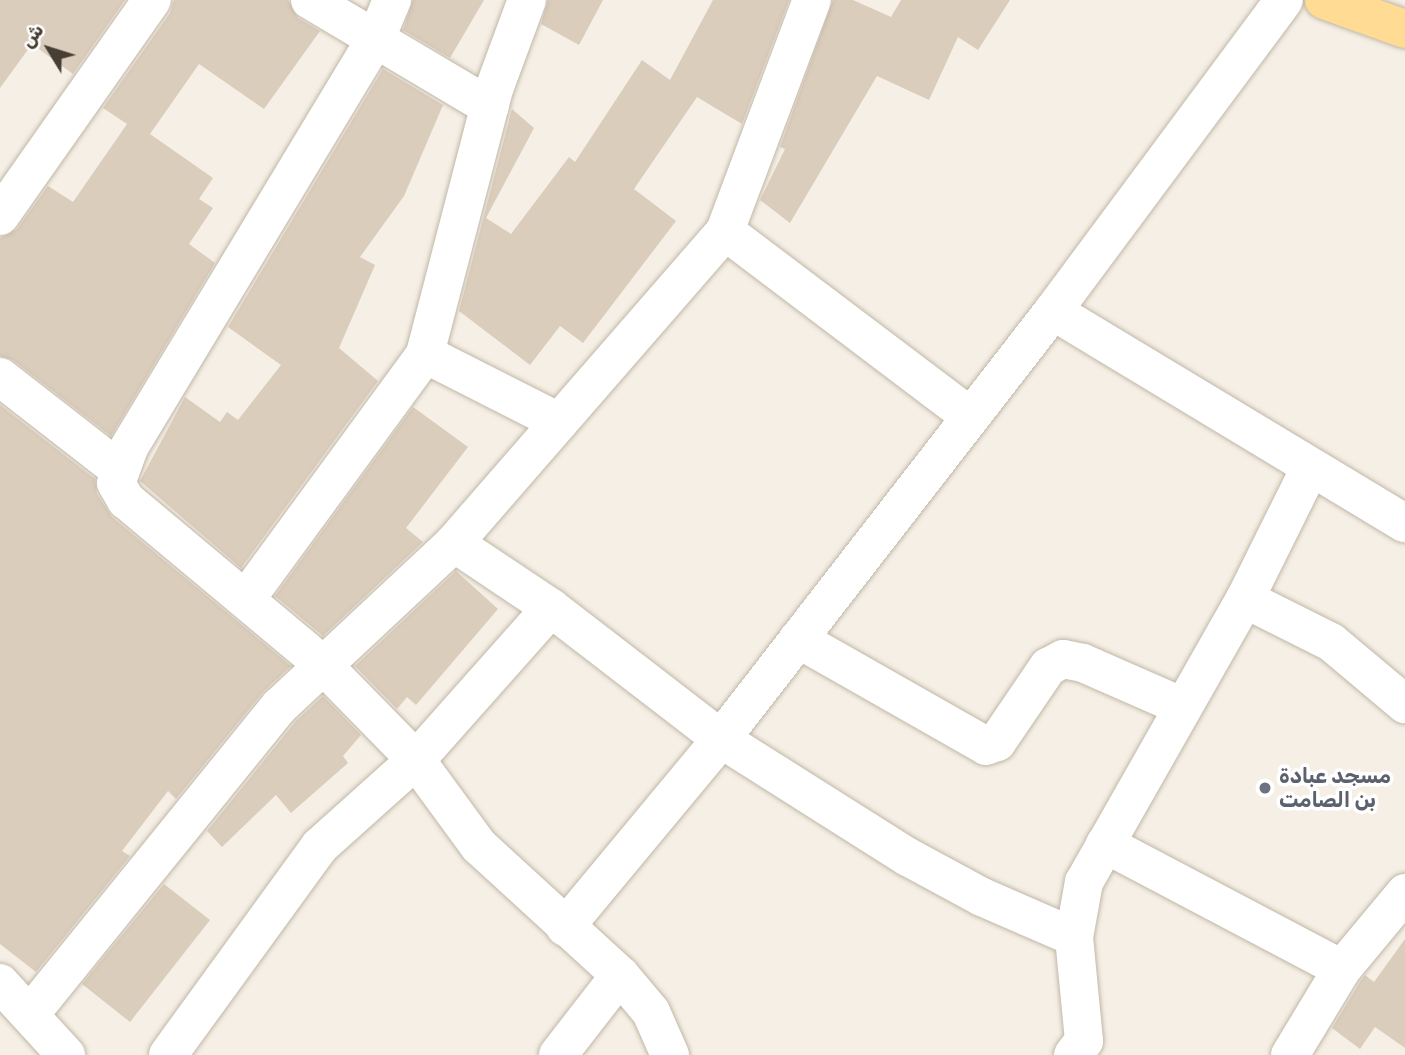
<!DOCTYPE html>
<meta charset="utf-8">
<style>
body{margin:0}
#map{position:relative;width:1405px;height:1055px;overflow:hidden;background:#f5efe5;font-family:Rubik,Vazirmatn,sans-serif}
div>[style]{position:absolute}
.building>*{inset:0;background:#dbcdbc}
.roads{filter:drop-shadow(0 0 2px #c1b7a7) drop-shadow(0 0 2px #c1b7a7)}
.minor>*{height:38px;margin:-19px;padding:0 19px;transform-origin:19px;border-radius:19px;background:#fff}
.major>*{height:38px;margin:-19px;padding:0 19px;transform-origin:19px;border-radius:19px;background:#ffdb94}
.dots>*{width:19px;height:19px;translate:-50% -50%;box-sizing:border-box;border:4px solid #fff;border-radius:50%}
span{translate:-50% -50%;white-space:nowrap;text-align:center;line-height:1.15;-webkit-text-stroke:7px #fff;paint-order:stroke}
.worship-label{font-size:21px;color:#5b616d;font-weight:700}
.left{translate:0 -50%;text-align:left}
.north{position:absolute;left:14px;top:14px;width:70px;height:70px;-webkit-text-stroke:5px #fff;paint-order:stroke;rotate:308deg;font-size:19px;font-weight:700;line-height:28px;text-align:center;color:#483f34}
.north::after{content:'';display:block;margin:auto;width:24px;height:32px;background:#483f34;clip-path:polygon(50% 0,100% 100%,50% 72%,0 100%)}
</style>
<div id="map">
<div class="building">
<div style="clip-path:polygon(0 0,125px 0,73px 74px,32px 44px,0 88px)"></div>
<div style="clip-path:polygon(174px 0,288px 0,298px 18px,320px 31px,264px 109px,199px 64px,150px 134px,213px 178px,199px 199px,213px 208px,189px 244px,215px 263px,111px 436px,13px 360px,0 356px,0 238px,17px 229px,48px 186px,73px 202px,127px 124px,103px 108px,170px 13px)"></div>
<div style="clip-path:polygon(413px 0,484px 0,450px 58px,403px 30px)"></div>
<div style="clip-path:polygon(548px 0,603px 0,579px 45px,541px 24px)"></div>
<div style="clip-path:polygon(713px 0,789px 0,742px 124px,697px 97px,634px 189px,676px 221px,583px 343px,560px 326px,530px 365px,459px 311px,512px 109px,534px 128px,486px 218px,511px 234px,569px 157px,575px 162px,642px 60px,670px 80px)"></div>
<div style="clip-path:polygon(833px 0,853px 0,891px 17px,901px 0,1010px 0,978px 50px,958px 37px,929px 100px,877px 76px,790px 223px,760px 200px,785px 149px,780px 147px)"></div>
<div style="clip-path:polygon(383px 69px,443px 105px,404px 196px,360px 257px,375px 265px,339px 348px,378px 381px,241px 568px,140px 481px,185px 397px,220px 422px,227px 412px,238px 420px,281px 365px,228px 327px)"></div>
<div style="clip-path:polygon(0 405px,95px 479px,97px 494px,112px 517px,291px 666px,263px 692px,176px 799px,168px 791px,122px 851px,130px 856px,36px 972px,0 944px)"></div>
<div style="clip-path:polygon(413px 407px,468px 447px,406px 528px,423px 542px,323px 636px,275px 596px)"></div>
<div style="clip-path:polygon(456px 571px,498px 609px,416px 705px,407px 697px,397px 709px,355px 666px)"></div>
<div style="clip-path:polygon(323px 696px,361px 735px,343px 756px,348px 763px,291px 813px,276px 795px,222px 847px,207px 831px,296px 721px)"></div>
<div style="clip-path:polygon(164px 884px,210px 920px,130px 1022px,82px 984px)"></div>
<div style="clip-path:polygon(1405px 939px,1405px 1048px,1375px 1027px,1360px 1049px,1332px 1028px,1360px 982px,1365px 975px,1374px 982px)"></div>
</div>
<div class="roads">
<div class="minor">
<div style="left:310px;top:0;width:209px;rotate:30.7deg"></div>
<div style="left:392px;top:0;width:41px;rotate:112.8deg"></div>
<div style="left:376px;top:38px;width:479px;rotate:121.1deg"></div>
<div style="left:129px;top:448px;width:37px;rotate:110deg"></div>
<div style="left:116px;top:483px;width:20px;rotate:60deg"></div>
<div style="left:126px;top:500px;width:256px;rotate:39.9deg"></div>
<div style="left:322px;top:664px;width:134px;rotate:45.6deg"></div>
<div style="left:416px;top:760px;width:107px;rotate:53.8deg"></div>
<div style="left:479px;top:846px;width:191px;rotate:42.5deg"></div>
<div style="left:620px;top:975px;width:48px;rotate:50deg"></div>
<div style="left:651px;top:1012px;width:47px;rotate:66.2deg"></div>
<div style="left:0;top:216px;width:264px;rotate:-54.9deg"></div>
<div style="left:725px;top:231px;width:308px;rotate:37.1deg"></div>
<div style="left:1053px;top:311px;width:411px;rotate:31.1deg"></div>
<div style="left:425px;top:354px;width:150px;rotate:26.9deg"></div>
<div style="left:0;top:377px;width:150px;rotate:37.9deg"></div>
<div style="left:454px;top:543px;width:117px;rotate:33.8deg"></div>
<div style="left:551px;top:608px;width:215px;rotate:37.6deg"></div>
<div style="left:721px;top:739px;width:221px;rotate:32.3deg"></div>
<div style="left:908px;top:857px;width:84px;rotate:28.4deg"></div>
<div style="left:982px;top:897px;width:100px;rotate:23.5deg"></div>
<div style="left:246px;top:599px;width:303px;rotate:-53.8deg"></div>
<div style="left:425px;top:354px;width:274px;rotate:-75.4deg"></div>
<div style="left:494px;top:89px;width:95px;rotate:-69.7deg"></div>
<div style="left:1245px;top:599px;width:96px;rotate:26.6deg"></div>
<div style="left:1331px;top:642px;width:97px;rotate:40deg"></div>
<div style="left:798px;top:639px;width:216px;rotate:29.6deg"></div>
<div style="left:986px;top:746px;width:12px;rotate:-20deg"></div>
<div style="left:997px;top:742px;width:91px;rotate:-55.8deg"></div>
<div style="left:1048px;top:667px;width:17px;rotate:-28deg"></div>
<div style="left:1063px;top:659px;width:20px;rotate:11deg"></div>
<div style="left:1083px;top:663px;width:109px;rotate:23.7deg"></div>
<div style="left:1105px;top:844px;width:268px;rotate:27.8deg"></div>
<div style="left:565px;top:927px;width:244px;rotate:-50.3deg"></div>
<div style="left:721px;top:739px;width:542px;rotate:-52.2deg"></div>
<div style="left:1053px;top:311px;width:387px;rotate:-53.4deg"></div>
<div style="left:0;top:983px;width:98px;rotate:47.5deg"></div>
<div style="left:31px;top:1013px;width:395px;rotate:-51deg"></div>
<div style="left:280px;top:706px;width:238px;rotate:-43.1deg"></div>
<div style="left:454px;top:543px;width:413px;rotate:-49deg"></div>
<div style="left:725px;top:231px;width:247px;rotate:-69.4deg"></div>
<div style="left:168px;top:1055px;width:258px;rotate:-54deg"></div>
<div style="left:320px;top:846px;width:129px;rotate:-41.9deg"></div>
<div style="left:416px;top:760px;width:203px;rotate:-48.4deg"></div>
<div style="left:558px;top:1055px;width:101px;rotate:-52.2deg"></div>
<div style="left:1073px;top:1055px;width:18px;rotate:-52deg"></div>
<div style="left:1084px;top:1041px;width:104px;rotate:-95.5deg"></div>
<div style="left:1074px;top:937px;width:56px;rotate:-79.7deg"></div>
<div style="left:1084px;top:882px;width:326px;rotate:-60.4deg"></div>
<div style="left:1245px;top:599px;width:146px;rotate:-63.6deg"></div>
<div style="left:1290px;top:1055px;width:100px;rotate:-58.8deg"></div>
<div style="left:1342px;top:969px;width:99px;rotate:-50.3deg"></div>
</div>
<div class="major">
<div style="left:1324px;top:0;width:86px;rotate:19.7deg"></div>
</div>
</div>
<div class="dots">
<div style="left:1265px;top:788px;background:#6b7280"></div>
</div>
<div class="worship-label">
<span class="left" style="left:1279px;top:788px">مسجد عبادة<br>بن الصامت</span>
</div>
<div class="north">ش</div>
</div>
